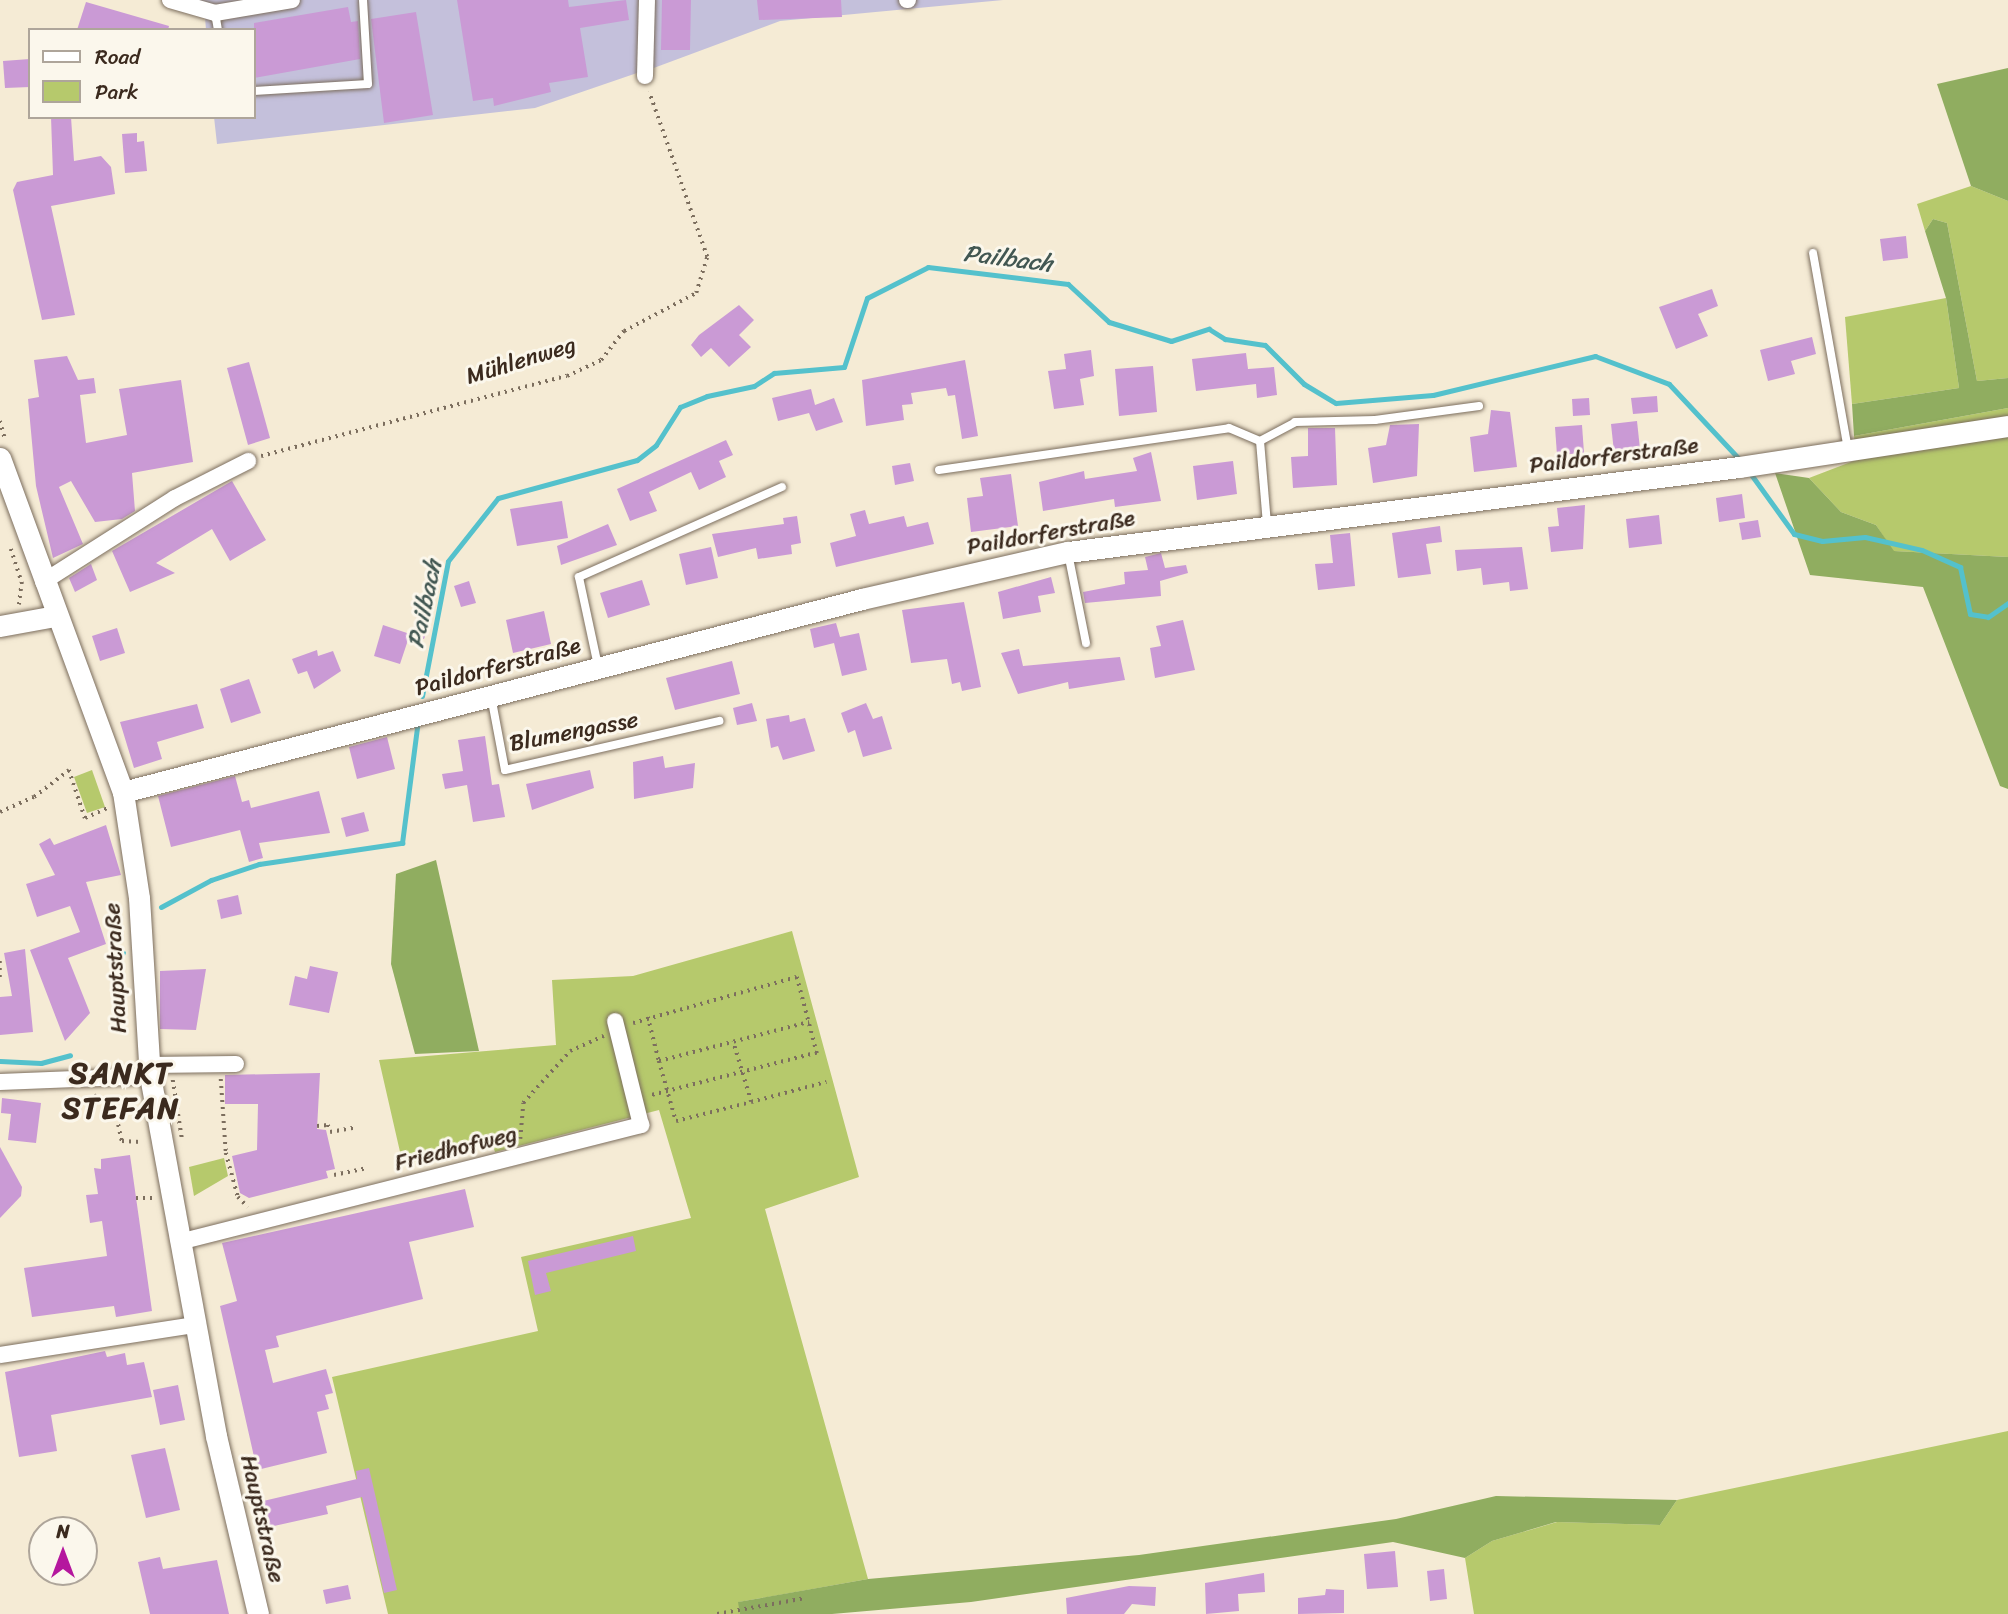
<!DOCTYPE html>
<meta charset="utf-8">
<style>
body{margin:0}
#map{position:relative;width:2008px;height:1614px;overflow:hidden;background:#f5ebd5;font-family:Sriracha,sans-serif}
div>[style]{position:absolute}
.industrial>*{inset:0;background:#c4c0db}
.green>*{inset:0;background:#b6c96c}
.forest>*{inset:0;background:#90ad60}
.stream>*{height:5px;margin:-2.5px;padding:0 2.5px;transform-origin:2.5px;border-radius:2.5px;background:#54c1cc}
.building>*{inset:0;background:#ca9ad5}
.path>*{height:3.5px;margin-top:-1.75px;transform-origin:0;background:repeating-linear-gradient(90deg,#7c6e5e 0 2px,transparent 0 7px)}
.roads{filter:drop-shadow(0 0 2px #7c6e5e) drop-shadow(0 0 2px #7c6e5e)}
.lane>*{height:8px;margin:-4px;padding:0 4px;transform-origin:4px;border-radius:4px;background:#fff}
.street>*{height:16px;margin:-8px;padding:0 8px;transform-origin:8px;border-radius:8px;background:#fff}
.secondary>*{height:21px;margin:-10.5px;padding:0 10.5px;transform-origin:10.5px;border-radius:10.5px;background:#fff}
span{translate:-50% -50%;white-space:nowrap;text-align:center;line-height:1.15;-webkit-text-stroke:6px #fbf7ec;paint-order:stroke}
.street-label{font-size:23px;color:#3b2a1e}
.water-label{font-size:24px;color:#425752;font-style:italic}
.district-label{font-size:30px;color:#3b2a1e;font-weight:700;letter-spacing:2px}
.legend{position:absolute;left:28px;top:28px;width:228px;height:91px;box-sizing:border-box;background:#fbf7ec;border:2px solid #aea59a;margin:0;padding:9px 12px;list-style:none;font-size:21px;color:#3b2a1e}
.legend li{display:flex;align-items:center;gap:14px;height:35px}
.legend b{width:35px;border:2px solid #aea59a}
.north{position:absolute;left:28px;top:1516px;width:70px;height:70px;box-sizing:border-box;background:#fbf7ec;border:2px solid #aea59a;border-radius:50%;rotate:0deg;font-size:19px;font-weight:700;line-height:28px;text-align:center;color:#3b2a1e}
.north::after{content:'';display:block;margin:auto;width:24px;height:32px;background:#b5179e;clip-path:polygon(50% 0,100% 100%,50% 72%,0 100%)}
</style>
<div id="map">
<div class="industrial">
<div style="clip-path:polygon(170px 0,1003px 0,780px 21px,651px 69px,641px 78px,637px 73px,535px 108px,217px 144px,214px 117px,254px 117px,254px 30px,206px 30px,205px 17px)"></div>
</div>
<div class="green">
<div style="clip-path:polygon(1971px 186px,2008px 201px,2008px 378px,1977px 381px,1947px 223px,1933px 219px,1925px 231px,1917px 204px)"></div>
<div style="clip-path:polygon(1946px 298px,1959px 388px,1852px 404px,1845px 317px)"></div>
<div style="clip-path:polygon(2008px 408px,2008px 557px,1893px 551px,1876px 525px,1841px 512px,1809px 478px,1856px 460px,1854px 436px)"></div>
<div style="clip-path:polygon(92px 770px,105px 807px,87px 813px,74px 777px)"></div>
<div style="clip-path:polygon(792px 931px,859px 1177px,765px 1209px,868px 1579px,739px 1602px,740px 1614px,388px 1614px,332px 1377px,538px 1331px,521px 1257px,691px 1218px,659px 1110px,495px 1152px,492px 1143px,403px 1165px,379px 1060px,556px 1045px,552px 980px,633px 976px)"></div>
<div style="clip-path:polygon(224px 1158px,228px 1176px,194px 1196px,189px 1167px)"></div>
<div style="clip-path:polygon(2008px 1431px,2008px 1614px,1474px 1614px,1465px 1558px,1492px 1541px,1557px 1522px,1660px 1525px,1677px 1500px)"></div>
</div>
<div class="forest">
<div style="clip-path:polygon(2008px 68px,2008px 201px,1971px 186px,1937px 84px)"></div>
<div style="clip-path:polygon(1933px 219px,1947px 223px,1977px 381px,2008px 378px,2008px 408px,1854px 436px,1852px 404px,1959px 388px,1946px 298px,1925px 231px)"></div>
<div style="clip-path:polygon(1775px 473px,1809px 478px,1841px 512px,1876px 525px,1894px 551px,2008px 557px,2008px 789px,2000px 786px,1923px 587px,1810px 575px)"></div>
<div style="clip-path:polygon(436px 860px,479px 1051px,415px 1054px,391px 964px,396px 874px)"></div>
<div style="clip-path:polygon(1496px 1496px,1677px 1500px,1660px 1525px,1556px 1522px,1492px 1541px,1465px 1558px,1393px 1542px,971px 1602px,832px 1614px,740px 1614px,738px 1602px,868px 1579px,1139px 1555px,1396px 1519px)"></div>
</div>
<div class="stream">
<div style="left:1750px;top:473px;width:75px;rotate:54.2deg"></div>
<div style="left:1794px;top:534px;width:29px;rotate:14deg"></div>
<div style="left:1822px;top:541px;width:43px;rotate:-5.3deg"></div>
<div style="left:1865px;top:537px;width:58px;rotate:12.8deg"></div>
<div style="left:1922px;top:550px;width:42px;rotate:24.1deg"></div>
<div style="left:1960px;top:567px;width:48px;rotate:78deg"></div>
<div style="left:1970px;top:614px;width:18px;rotate:9deg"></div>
<div style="left:1988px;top:617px;width:24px;rotate:-35deg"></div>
<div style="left:422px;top:696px;width:137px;rotate:-79.1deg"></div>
<div style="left:448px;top:561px;width:80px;rotate:-51.6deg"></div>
<div style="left:498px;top:498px;width:144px;rotate:-15.3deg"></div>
<div style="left:637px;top:460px;width:24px;rotate:-38deg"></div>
<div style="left:656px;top:445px;width:45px;rotate:-57.7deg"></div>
<div style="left:680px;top:407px;width:29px;rotate:-22deg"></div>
<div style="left:707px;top:396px;width:48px;rotate:-12deg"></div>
<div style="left:754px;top:386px;width:24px;rotate:-33deg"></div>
<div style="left:774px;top:373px;width:70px;rotate:-4.9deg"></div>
<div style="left:844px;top:367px;width:73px;rotate:-71.6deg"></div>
<div style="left:867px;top:298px;width:68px;rotate:-26.9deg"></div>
<div style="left:928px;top:267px;width:141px;rotate:6.9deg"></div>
<div style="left:1068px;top:284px;width:56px;rotate:42.8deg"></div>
<div style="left:1109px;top:322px;width:65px;rotate:17deg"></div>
<div style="left:1171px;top:341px;width:40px;rotate:-18deg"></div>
<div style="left:1209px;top:329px;width:19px;rotate:32deg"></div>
<div style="left:1225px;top:339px;width:40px;rotate:8.5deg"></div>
<div style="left:1265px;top:345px;width:55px;rotate:45deg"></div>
<div style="left:1304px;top:384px;width:37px;rotate:31deg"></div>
<div style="left:1336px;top:403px;width:97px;rotate:-4.7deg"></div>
<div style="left:1433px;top:395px;width:167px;rotate:-13.5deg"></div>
<div style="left:1595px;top:356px;width:79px;rotate:20.7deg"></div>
<div style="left:1669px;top:384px;width:104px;rotate:46.9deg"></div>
<div style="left:161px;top:907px;width:57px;rotate:-28.4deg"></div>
<div style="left:211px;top:880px;width:51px;rotate:-18.4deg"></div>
<div style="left:259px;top:864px;width:145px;rotate:-8.4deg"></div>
<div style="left:402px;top:843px;width:117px;rotate:-82.6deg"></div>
<div style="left:113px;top:971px;width:21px;rotate:-62deg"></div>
<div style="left:0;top:1061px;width:41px;rotate:2.8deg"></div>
<div style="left:41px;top:1063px;width:30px;rotate:-15deg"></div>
</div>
<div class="building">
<div style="clip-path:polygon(457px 0,568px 0,569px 7px,626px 0,629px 20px,580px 28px,588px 77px,549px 83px,551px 92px,494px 106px,493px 98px,473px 101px)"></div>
<div style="clip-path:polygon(662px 0,691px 0,690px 50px,661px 50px)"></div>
<div style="clip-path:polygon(757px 0,841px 0,842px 17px,759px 20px)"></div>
<div style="clip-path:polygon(86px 2px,169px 26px,168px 30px,77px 30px)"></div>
<div style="clip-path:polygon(348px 7px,351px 22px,358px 21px,360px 59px,254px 78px,254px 23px)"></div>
<div style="clip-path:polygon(416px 12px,433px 115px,384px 123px,371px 19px)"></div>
<div style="clip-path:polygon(30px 59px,30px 87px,5px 88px,3px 61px)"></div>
<div style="clip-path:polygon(51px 117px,71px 117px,74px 161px,101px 156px,111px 167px,115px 194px,51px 206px,75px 315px,42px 320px,13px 190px,17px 182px,53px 175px)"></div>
<div style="clip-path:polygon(137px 133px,137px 142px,144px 141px,147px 171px,125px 173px,122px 134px)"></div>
<div style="clip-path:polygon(1906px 236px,1908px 258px,1883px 261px,1880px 239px)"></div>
<div style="clip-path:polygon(1712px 289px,1718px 306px,1698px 314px,1708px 336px,1676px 349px,1659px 307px)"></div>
<div style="clip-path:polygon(739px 305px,754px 320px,739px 335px,751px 347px,729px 367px,711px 348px,701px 357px,691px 345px,699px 335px)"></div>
<div style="clip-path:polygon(1812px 337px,1816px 354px,1791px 361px,1795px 374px,1768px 381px,1760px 350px)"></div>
<div style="clip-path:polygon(1091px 350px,1094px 376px,1080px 379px,1084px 405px,1054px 409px,1048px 371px,1066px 369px,1064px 354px)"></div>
<div style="clip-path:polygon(1246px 353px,1248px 369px,1274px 367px,1277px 395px,1257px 398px,1256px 384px,1196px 391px,1192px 359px)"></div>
<div style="clip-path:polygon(67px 356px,78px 380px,94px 378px,96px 393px,80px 395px,86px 443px,127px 435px,119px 389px,181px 380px,193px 462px,132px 473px,135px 511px,122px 519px,95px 522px,71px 481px,59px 487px,83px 544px,53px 558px,36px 486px,28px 399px,39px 397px,34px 360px)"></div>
<div style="clip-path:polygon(965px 360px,978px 436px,962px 439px,955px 395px,948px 396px,946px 388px,911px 393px,913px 404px,902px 405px,904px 420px,866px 426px,862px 380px)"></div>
<div style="clip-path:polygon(249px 362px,270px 438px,248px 445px,227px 368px)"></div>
<div style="clip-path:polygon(1153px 366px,1157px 412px,1119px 416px,1115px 369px)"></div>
<div style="clip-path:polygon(811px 389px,815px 405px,834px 398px,843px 422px,816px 431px,809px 413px,778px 421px,772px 398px)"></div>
<div style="clip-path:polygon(1657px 396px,1658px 412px,1633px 414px,1631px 398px)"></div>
<div style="clip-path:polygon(1589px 398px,1590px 415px,1573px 416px,1572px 399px)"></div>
<div style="clip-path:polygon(1491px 410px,1510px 412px,1517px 467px,1474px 472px,1470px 437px,1488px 434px)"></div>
<div style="clip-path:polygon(1637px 421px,1640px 449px,1614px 452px,1611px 424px)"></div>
<div style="clip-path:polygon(1419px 424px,1417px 476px,1373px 483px,1368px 448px,1386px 445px,1390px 425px)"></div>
<div style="clip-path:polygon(1582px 425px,1584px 453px,1557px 455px,1555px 427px)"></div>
<div style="clip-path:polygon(1308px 428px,1335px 428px,1337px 485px,1293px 488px,1291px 457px,1308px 456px)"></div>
<div style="clip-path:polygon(726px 440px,733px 455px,719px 461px,726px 477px,699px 490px,691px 472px,649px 492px,657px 511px,630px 521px,617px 489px)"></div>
<div style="clip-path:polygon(1151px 452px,1161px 501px,1115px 507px,1114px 499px,1043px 511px,1039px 482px,1084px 471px,1085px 479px,1137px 471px,1133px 458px)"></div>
<div style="clip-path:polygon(1233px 461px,1237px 494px,1197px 500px,1193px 466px)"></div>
<div style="clip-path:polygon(910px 463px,914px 481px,895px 485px,892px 466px)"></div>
<div style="clip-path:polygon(1011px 474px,1018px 526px,971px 532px,967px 498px,983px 496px,980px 478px)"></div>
<div style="clip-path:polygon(232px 481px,266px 540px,230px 561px,212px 529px,156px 563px,175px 573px,130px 592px,112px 551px)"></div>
<div style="clip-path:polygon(1742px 494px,1745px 518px,1719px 522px,1716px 498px)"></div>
<div style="clip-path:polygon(562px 501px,568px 538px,517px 546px,510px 509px)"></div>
<div style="clip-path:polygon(1585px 505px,1583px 549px,1551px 552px,1548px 527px,1559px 526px,1557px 508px)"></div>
<div style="clip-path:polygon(865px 510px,869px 524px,904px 516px,907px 527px,928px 522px,934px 544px,836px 567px,830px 543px,856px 536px,850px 514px)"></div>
<div style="clip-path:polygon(1659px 515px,1662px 544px,1629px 548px,1626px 519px)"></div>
<div style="clip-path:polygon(797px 516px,801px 543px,791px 545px,792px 554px,758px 559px,756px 548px,718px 557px,712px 534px,784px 524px,783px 518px)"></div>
<div style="clip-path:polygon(1758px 520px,1761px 537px,1742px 540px,1739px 523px)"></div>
<div style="clip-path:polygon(608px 524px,617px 545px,561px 565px,557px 546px)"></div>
<div style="clip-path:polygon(1440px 526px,1442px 542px,1426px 544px,1431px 574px,1398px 578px,1392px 533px)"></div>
<div style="clip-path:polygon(1350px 533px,1355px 586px,1318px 590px,1315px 564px,1333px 563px,1330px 535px)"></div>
<div style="clip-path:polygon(711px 547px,718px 578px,686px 585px,679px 554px)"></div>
<div style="clip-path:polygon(1522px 547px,1528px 589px,1510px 591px,1509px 582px,1483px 585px,1481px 568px,1457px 571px,1455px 550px)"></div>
<div style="clip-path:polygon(1161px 553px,1165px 568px,1186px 565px,1188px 573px,1160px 581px,1161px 596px,1085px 603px,1083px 592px,1125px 584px,1124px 572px,1148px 570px,1145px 557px)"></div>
<div style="clip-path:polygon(91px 564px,97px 580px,75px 592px,69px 578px)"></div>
<div style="clip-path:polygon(1051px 577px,1055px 593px,1038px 596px,1041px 612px,1003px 619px,998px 592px)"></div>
<div style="clip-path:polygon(642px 580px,650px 605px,608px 618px,600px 593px)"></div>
<div style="clip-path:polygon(469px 581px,476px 603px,461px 607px,454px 586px)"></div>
<div style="clip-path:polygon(964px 602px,981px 687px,962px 691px,960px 682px,952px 684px,947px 659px,911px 663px,902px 610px)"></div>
<div style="clip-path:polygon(544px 611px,551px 644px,513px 653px,506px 620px)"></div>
<div style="clip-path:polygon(418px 617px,430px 621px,424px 639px,411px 635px)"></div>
<div style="clip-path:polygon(1183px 620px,1195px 670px,1155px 678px,1150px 648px,1161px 646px,1156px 626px)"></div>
<div style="clip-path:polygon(836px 623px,840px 637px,859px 633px,867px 670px,842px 676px,834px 643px,814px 648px,810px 629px)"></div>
<div style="clip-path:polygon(383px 625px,410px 634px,400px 664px,374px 656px)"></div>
<div style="clip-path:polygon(117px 628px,125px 653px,100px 661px,92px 636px)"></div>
<div style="clip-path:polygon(1019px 649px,1023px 666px,1120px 657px,1125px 680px,1069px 689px,1068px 682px,1018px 694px,1001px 653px)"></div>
<div style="clip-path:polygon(317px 650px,318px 656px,333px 651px,341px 671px,314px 689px,307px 671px,298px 674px,292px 659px)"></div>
<div style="clip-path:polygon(732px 661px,740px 694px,675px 710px,666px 678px)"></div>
<div style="clip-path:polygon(249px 679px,261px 713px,231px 723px,220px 689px)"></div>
<div style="clip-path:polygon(752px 703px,757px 721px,737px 725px,733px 708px)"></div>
<div style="clip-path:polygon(866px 703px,873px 719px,882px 716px,892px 749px,863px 757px,855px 730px,848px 733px,841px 713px)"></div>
<div style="clip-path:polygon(197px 704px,204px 728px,157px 742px,162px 759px,134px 768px,120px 722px)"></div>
<div style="clip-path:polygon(789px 715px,790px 722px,805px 718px,815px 751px,783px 760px,778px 746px,771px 748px,766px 719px)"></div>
<div style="clip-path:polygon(485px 736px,492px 785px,499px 784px,505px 817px,473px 822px,467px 785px,445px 789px,442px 774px,463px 771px,458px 740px)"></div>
<div style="clip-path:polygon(387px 737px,395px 769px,357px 779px,349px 747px)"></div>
<div style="clip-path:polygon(663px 756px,665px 768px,695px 763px,693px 788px,634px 799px,633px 762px)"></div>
<div style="clip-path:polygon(590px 770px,594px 788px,532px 810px,526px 784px)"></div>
<div style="clip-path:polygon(235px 776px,242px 802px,249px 800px,251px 808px,319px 791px,330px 833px,259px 843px,263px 858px,249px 862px,240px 830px,171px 847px,158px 796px)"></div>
<div style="clip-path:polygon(364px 812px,369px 831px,346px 837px,341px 818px)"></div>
<div style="clip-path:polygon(106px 825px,121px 875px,86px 882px,106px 944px,68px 958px,90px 1013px,65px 1041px,30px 950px,80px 932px,70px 906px,37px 917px,26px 884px,55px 875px,39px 844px,50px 838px,54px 845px)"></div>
<div style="clip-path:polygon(238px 895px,242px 914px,221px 919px,217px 900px)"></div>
<div style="clip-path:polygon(25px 949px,33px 1032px,0 1035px,0 997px,12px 996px,4px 953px)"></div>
<div style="clip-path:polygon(310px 966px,338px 972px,329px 1013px,289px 1005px,295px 976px,307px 979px)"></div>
<div style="clip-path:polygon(206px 969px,196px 1030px,160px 1029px,160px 971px)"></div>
<div style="clip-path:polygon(320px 1073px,317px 1129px,326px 1130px,335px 1169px,326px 1171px,328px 1178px,249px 1198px,240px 1193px,232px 1156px,257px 1150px,258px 1104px,225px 1104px,225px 1075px)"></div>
<div style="clip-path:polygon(2px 1098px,41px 1103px,36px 1143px,8px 1140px,11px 1114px,1px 1113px)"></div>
<div style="clip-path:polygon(0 1147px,22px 1187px,21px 1196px,0 1218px)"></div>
<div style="clip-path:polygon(130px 1155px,152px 1311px,116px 1317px,114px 1306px,32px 1317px,24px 1268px,107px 1256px,102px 1221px,90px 1223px,86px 1195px,98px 1194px,94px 1168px,101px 1169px,101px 1159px)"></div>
<div style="clip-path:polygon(465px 1189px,474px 1227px,409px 1242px,423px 1299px,276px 1336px,279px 1347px,265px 1350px,273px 1383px,326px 1369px,333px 1393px,325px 1395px,329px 1409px,317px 1412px,327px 1453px,257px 1470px,220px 1306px,237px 1301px,222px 1243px)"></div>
<div style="clip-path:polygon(633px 1236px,636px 1251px,546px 1273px,551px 1291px,535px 1295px,528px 1261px)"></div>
<div style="clip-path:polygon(105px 1351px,107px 1357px,125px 1353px,127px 1365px,144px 1362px,152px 1397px,51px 1415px,57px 1451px,19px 1457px,5px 1372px)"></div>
<div style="clip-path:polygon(178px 1385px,185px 1420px,160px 1425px,153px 1390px)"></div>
<div style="clip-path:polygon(165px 1448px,180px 1510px,146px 1518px,131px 1455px)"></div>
<div style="clip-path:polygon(369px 1468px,397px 1590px,384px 1593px,362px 1497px,326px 1506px,328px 1514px,265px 1528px,259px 1502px,357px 1479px,356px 1471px)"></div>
<div style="clip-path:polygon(1395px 1551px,1398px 1587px,1367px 1589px,1364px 1554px)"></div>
<div style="clip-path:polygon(160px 1557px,163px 1569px,217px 1560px,229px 1614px,150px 1614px,138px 1562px)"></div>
<div style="clip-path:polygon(1444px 1569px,1447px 1599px,1430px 1601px,1427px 1571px)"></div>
<div style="clip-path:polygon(1264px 1573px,1265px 1592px,1238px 1594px,1239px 1611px,1206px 1614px,1205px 1583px)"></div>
<div style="clip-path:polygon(348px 1585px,351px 1599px,326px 1604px,323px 1590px)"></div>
<div style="clip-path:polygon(1129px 1586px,1156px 1587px,1155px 1606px,1132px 1604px,1124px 1614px,1067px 1614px,1066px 1598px)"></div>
<div style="clip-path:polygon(1326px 1589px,1344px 1590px,1344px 1613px,1298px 1614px,1298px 1598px,1325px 1595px)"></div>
</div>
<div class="path">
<div style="left:0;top:421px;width:19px;rotate:74deg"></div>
<div style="left:261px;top:456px;width:316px;rotate:-14.7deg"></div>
<div style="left:567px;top:376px;width:38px;rotate:-25deg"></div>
<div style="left:601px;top:360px;width:37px;rotate:-52deg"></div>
<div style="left:624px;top:331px;width:81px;rotate:-27.8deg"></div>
<div style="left:696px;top:293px;width:38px;rotate:-73deg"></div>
<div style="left:707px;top:257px;width:175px;rotate:-109.4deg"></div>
<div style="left:11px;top:549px;width:35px;rotate:72deg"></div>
<div style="left:22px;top:582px;width:23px;rotate:97deg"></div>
<div style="left:69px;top:770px;width:51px;rotate:71.6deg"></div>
<div style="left:85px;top:818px;width:24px;rotate:-24deg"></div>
<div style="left:0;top:812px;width:37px;rotate:-24deg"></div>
<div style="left:34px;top:797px;width:44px;rotate:-37.6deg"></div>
<div style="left:0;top:961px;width:21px;rotate:90deg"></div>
<div style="left:648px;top:1017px;width:45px;rotate:76deg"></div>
<div style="left:659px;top:1061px;width:155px;rotate:-14.6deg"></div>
<div style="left:633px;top:1023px;width:170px;rotate:-15.7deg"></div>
<div style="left:797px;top:977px;width:79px;rotate:75.3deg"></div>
<div style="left:817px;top:1053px;width:172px;rotate:165.6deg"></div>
<div style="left:659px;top:1061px;width:62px;rotate:74.2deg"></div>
<div style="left:676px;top:1121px;width:77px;rotate:-14.2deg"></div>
<div style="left:751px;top:1102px;width:63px;rotate:-106.7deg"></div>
<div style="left:221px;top:1079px;width:74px;rotate:86.1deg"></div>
<div style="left:226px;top:1153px;width:46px;rotate:74.7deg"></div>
<div style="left:238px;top:1197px;width:14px;rotate:45deg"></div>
<div style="left:173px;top:1080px;width:59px;rotate:81.2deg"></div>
<div style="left:94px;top:1095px;width:33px;rotate:45deg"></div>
<div style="left:117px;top:1118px;width:24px;rotate:78deg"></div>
<div style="left:122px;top:1141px;width:19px;rotate:3deg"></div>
<div style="left:751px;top:1102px;width:78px;rotate:-14.9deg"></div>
<div style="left:317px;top:1126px;width:11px;rotate:-5deg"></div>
<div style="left:328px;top:1125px;width:7px;rotate:74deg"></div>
<div style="left:330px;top:1132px;width:27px;rotate:-10deg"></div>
<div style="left:520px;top:1139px;width:36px;rotate:-85deg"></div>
<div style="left:523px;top:1103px;width:70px;rotate:-47.9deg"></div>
<div style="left:570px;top:1051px;width:37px;rotate:-24deg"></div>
<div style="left:334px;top:1175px;width:34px;rotate:-12deg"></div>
<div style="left:136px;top:1198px;width:19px"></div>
<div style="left:717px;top:1614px;width:90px;rotate:-10.2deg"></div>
</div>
<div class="roads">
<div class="lane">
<div style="left:215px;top:13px;width:17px;rotate:80deg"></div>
<div style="left:254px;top:91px;width:114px;rotate:-3.5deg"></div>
<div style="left:368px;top:84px;width:84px;rotate:-93.4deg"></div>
<div style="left:1813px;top:253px;width:200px;rotate:79.9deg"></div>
<div style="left:1260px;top:441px;width:40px;rotate:-28deg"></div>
<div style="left:1295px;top:422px;width:80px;rotate:-1.4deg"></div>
<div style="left:1375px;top:420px;width:105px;rotate:-7.7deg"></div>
<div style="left:939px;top:470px;width:293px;rotate:-8.2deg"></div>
<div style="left:1229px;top:428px;width:34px;rotate:23deg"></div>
<div style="left:1260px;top:441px;width:83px;rotate:85.2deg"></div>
<div style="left:1068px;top:553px;width:92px;rotate:78.7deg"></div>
<div style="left:598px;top:666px;width:91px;rotate:-102.1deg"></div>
<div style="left:579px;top:577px;width:222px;rotate:-23.9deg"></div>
<div style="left:491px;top:696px;width:75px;rotate:79.3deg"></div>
<div style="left:505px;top:770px;width:220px;rotate:-12.9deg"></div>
</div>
<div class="street">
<div style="left:170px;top:0;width:47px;rotate:16.1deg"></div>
<div style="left:215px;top:13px;width:78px;rotate:-9.6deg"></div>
<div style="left:907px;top:0;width:1px"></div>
<div style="left:645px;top:76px;width:76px;rotate:-88.5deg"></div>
<div style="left:43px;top:582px;width:156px;rotate:-32.5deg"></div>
<div style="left:175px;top:498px;width:82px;rotate:-26.9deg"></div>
<div style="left:149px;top:1065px;width:87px;rotate:-0.7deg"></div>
<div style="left:0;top:1082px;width:150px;rotate:-2.3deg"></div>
<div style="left:179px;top:1242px;width:477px;rotate:-14.2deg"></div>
<div style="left:641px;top:1125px;width:107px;rotate:-104deg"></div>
<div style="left:0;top:1355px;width:196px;rotate:-8.8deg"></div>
</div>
<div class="secondary">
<div style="left:0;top:458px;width:356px;rotate:69.8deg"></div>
<div style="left:123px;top:792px;width:107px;rotate:81.4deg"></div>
<div style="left:139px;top:898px;width:178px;rotate:86.5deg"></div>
<div style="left:150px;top:1076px;width:366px;rotate:79.6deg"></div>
<div style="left:216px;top:1436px;width:183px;rotate:76.7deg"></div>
<div style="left:0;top:626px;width:56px;rotate:-10.3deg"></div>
<div style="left:123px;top:792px;width:764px;rotate:-14.64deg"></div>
<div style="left:862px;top:599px;width:211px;rotate:-12.9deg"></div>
<div style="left:1068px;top:552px;width:676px;rotate:-7.22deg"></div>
<div style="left:1739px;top:467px;width:272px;rotate:-8.7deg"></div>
</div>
</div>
<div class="street-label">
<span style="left:521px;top:361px;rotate:-17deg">Mühlenweg</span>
<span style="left:1614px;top:456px;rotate:-7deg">Paildorferstraße</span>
<span style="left:1051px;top:533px;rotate:-10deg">Paildorferstraße</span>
<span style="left:498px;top:667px;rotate:-15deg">Paildorferstraße</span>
<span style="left:574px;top:732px;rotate:-11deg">Blumengasse</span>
<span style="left:116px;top:968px;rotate:-93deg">Hauptstraße</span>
<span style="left:456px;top:1149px;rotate:-14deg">Friedhofweg</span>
<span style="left:262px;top:1519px;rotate:77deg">Hauptstraße</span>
</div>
<div class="water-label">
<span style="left:1008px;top:259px;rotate:7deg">Pailbach</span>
<span style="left:425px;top:604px;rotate:-78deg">Pailbach</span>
</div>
<div class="district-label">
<span style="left:121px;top:1090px">SANKT<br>STEFAN</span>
</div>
<ul class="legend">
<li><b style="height:9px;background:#fff"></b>Road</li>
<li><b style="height:19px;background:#b6c96c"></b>Park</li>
</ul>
<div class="north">N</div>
</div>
